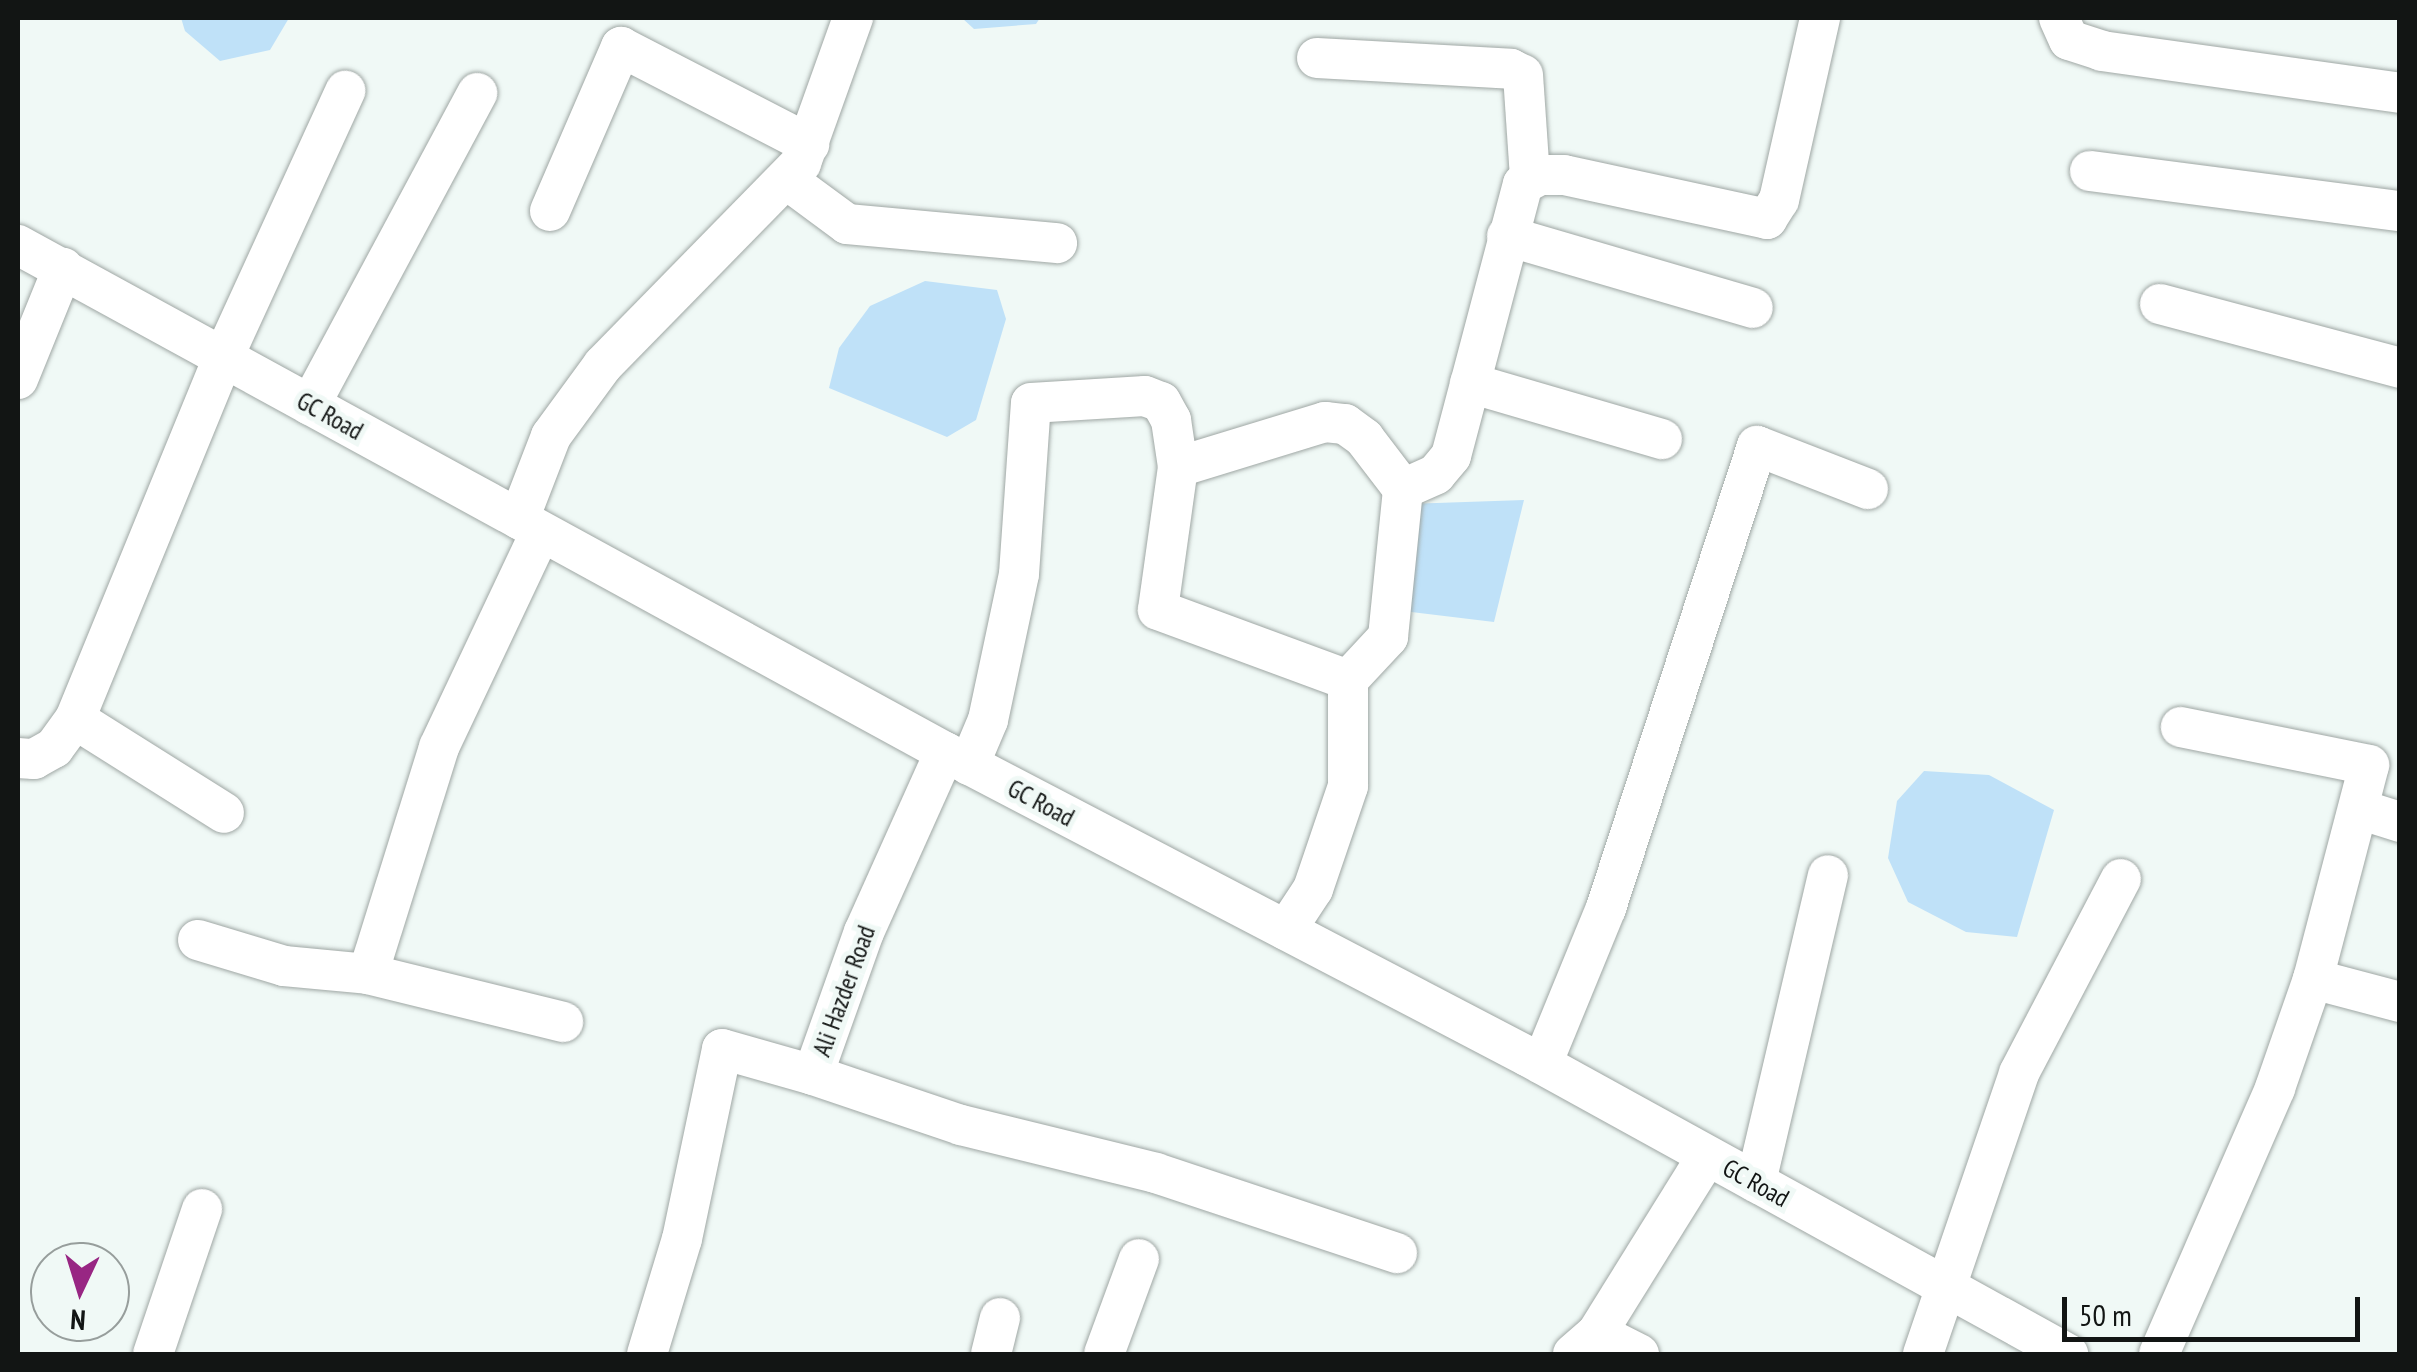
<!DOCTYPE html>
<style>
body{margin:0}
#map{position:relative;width:2417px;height:1372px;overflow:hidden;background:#f0f9f6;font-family:"PT Sans Narrow",sans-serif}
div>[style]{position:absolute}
.water>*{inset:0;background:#bfe1f8}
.roads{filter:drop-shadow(0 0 2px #9fa7a4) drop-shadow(0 0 2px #9fa7a4)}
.street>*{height:40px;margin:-20px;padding:0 20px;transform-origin:20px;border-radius:20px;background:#fff}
span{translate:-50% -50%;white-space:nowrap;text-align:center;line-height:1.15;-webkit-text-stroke:10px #f0f9f6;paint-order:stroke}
.street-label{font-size:25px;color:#121514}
.frame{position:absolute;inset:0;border:20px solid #121514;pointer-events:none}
.north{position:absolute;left:30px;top:1242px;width:100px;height:100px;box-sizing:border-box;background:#f0f9f6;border:2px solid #979e9c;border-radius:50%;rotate:184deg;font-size:28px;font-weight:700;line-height:40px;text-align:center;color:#121514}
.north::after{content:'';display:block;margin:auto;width:35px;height:45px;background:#982683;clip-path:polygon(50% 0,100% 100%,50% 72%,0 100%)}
.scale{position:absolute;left:2062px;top:1297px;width:298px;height:45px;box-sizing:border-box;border:5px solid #121514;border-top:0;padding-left:12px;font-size:30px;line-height:35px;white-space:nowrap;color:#121514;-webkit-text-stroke:8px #f0f9f6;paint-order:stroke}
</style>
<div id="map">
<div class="water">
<div style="clip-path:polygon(181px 18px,289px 18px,270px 50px,220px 61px,185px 31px)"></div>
<div style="clip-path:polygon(962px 18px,1040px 18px,1036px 24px,974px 29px)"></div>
<div style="clip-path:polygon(925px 281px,997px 290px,1006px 319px,976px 420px,947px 437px,829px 388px,839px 348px,870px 306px)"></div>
<div style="clip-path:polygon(1524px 500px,1494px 622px,1403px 611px,1407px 504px)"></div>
<div style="clip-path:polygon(1924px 771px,1989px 775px,2054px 810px,2017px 937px,1966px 932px,1908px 902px,1888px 858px,1897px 801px)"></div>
</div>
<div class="roads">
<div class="street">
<div style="left:2059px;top:18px;width:24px;rotate:66deg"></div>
<div style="left:2069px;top:40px;width:35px;rotate:18deg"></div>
<div style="left:2102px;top:51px;width:301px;rotate:8deg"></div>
<div style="left:1317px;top:58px;width:194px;rotate:3.2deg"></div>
<div style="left:1511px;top:69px;width:13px;rotate:27deg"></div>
<div style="left:1523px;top:75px;width:102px;rotate:86.1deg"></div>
<div style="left:2090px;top:171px;width:313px;rotate:7.4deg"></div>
<div style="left:786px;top:179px;width:76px;rotate:36.4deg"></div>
<div style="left:847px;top:224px;width:211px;rotate:5.2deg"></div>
<div style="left:550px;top:211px;width:179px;rotate:-66.6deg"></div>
<div style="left:621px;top:47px;width:212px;rotate:27.3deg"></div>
<div style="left:1507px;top:236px;width:256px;rotate:16.3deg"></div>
<div style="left:18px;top:245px;width:1057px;rotate:28.68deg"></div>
<div style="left:945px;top:752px;width:657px;rotate:27.58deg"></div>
<div style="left:1527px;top:1056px;width:618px;rotate:28.85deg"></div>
<div style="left:2160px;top:304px;width:248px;rotate:14.9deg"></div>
<div style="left:18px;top:379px;width:120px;rotate:-67.9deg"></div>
<div style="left:1470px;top:383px;width:200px;rotate:16.3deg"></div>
<div style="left:310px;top:405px;width:354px;rotate:-61.8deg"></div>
<div style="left:1178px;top:467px;width:154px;rotate:-17deg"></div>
<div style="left:1325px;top:422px;width:20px;rotate:6deg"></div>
<div style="left:1345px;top:424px;width:24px;rotate:36deg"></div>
<div style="left:1364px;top:438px;width:64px;rotate:52.6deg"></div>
<div style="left:519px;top:519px;width:89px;rotate:-68.9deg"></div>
<div style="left:551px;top:436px;width:88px;rotate:-53.8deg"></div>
<div style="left:603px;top:365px;width:283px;rotate:-45.6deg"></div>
<div style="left:801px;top:163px;width:154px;rotate:-70.3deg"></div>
<div style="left:75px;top:719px;width:176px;rotate:32.2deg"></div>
<div style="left:18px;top:758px;width:16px;rotate:4deg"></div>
<div style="left:34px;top:759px;width:23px;rotate:-29deg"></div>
<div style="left:54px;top:748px;width:36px;rotate:-54deg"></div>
<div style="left:75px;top:719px;width:390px;rotate:-67.7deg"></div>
<div style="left:223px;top:358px;width:294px;rotate:-65.4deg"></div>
<div style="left:969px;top:765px;width:49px;rotate:-67.1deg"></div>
<div style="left:988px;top:720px;width:149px;rotate:-78deg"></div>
<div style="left:1019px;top:574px;width:171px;rotate:-86deg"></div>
<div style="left:1031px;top:403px;width:114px;rotate:-3.5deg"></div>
<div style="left:1145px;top:396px;width:17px;rotate:21deg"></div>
<div style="left:1161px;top:402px;width:21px;rotate:61deg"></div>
<div style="left:1171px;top:420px;width:48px;rotate:81.5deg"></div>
<div style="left:1178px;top:467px;width:144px;rotate:98deg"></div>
<div style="left:1158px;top:610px;width:202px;rotate:20.2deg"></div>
<div style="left:2359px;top:809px;width:43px;rotate:17.6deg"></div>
<div style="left:1286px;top:930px;width:49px;rotate:-56.6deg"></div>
<div style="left:1313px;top:889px;width:109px;rotate:-71.2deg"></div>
<div style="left:1348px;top:786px;width:106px;rotate:-90deg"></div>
<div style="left:1348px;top:680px;width:59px;rotate:-47.1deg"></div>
<div style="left:1388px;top:637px;width:149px;rotate:-84.2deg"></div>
<div style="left:1403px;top:489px;width:36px;rotate:-24deg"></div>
<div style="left:1436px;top:474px;width:23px;rotate:-50deg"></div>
<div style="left:1451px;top:456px;width:281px;rotate:-75.2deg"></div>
<div style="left:1523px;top:184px;width:19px;rotate:-28deg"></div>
<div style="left:1540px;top:175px;width:24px"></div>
<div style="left:1564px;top:175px;width:208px;rotate:12.2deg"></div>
<div style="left:1767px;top:219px;width:22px;rotate:-58deg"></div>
<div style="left:1779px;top:200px;width:187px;rotate:-77.3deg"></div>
<div style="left:198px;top:940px;width:90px;rotate:16.8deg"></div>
<div style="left:284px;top:966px;width:84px;rotate:5.4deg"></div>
<div style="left:368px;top:974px;width:201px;rotate:13.8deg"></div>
<div style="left:368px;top:974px;width:238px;rotate:-72.6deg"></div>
<div style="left:439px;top:747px;width:237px;rotate:-64.7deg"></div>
<div style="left:2313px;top:979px;width:90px;rotate:14.8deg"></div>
<div style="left:1542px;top:1064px;width:169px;rotate:-67.7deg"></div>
<div style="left:1606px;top:908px;width:486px;rotate:-71.9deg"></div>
<div style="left:1757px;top:446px;width:119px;rotate:21.2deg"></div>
<div style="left:813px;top:1075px;width:156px;rotate:18.7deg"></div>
<div style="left:961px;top:1125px;width:201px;rotate:13.8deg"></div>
<div style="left:1156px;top:1173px;width:254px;rotate:18.4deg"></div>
<div style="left:1756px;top:1182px;width:315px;rotate:-76.8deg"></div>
<div style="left:1597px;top:1333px;width:47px;rotate:26.6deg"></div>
<div style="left:153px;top:1354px;width:153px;rotate:-71.3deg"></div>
<div style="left:647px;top:1354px;width:120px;rotate:-73.1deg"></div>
<div style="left:682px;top:1239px;width:194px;rotate:-78.1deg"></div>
<div style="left:722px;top:1049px;width:95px;rotate:15.9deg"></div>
<div style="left:813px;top:1075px;width:152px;rotate:-70.4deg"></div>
<div style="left:864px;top:932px;width:197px;rotate:-65.8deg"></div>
<div style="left:991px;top:1354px;width:37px;rotate:-76deg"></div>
<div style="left:1104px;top:1354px;width:101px;rotate:-69.8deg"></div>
<div style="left:1573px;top:1354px;width:32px;rotate:-41deg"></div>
<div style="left:1597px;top:1333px;width:208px;rotate:-58.1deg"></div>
<div style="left:1923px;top:1354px;width:297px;rotate:-71.1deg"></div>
<div style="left:2019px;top:1073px;width:219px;rotate:-62.3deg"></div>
<div style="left:2159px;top:1354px;width:290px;rotate:-66.4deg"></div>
<div style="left:2275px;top:1088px;width:115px;rotate:-70.8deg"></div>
<div style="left:2313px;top:979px;width:221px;rotate:-75.3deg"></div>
<div style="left:2369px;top:765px;width:192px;rotate:-168.6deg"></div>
</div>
</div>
<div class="street-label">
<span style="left:330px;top:416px;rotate:29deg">GC Road</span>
<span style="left:1041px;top:803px;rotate:28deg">GC Road</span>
<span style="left:844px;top:991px;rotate:-70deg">Ali Hazder Road</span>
<span style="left:1756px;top:1183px;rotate:29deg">GC Road</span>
</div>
<div class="frame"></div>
<div class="north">N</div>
<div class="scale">50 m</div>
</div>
